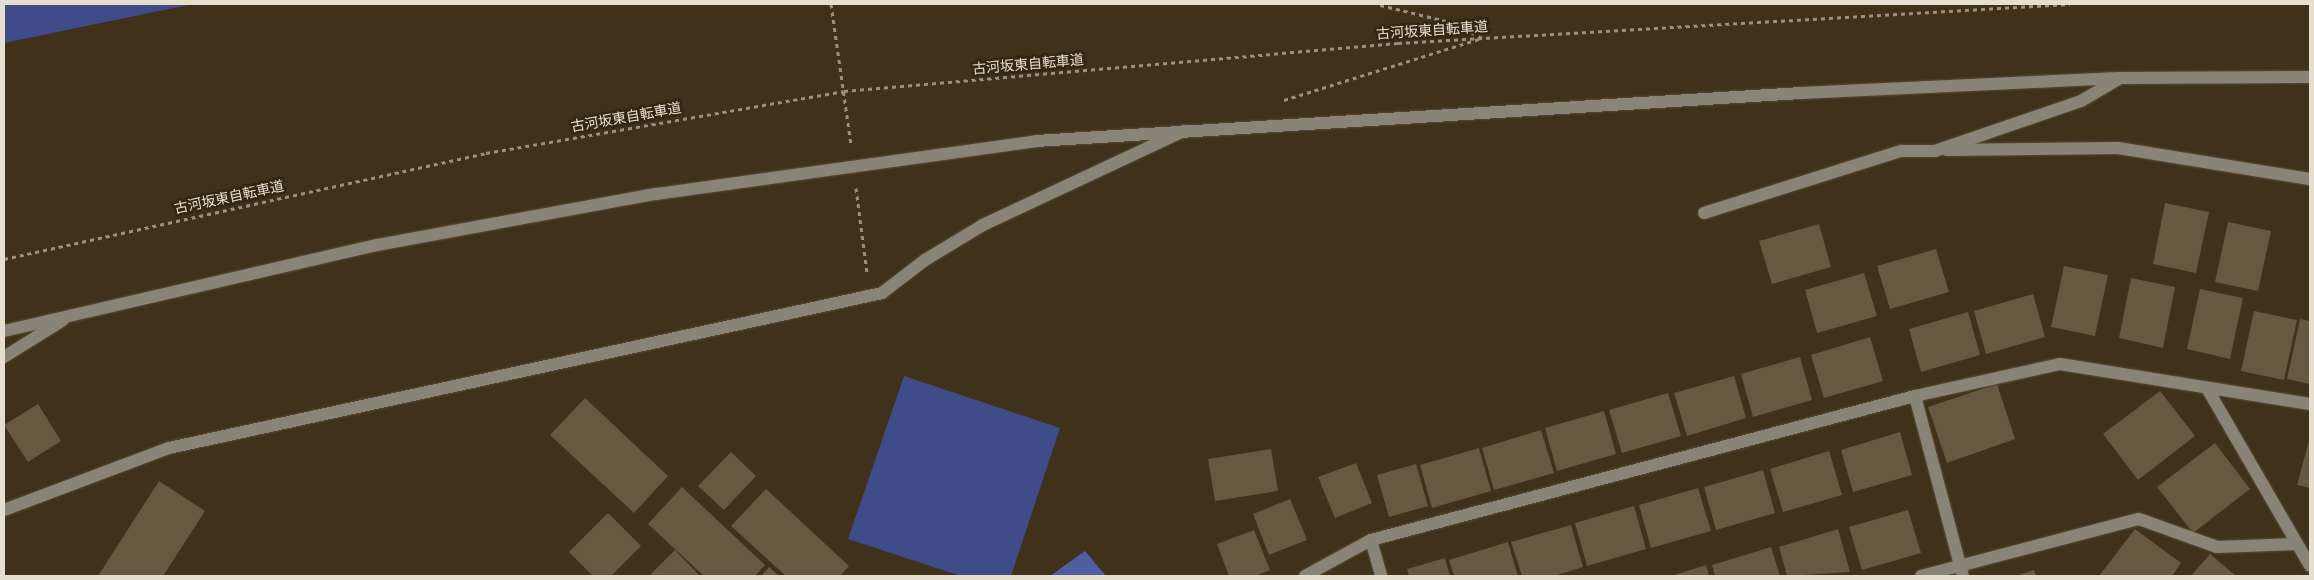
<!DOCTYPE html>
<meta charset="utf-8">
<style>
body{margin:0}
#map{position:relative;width:2314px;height:580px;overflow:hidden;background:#3f311a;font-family:"PT Sans","Noto Sans JP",sans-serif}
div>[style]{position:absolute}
.green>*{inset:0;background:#3f4c89}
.forest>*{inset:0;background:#4f5e9e}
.building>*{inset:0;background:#675840}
.path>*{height:3px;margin-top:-1.5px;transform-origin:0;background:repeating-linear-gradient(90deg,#9b8f7d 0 4px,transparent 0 8px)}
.roads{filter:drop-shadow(0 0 1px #5a4d37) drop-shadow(0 0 1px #5a4d37)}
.minor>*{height:12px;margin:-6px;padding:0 6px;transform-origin:6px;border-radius:6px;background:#8a8377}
span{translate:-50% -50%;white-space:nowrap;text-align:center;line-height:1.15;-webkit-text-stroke:5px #342710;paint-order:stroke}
.street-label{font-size:14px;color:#e7ded0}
.frame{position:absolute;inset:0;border:5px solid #e7ded0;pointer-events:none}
</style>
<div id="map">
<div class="green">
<div style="clip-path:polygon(4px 4px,193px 4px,4px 43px)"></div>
<div style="clip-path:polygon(904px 376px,1060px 428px,1011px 576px,961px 576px,848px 539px)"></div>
</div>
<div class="forest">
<div style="clip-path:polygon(1085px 551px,1106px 576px,1050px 576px)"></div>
</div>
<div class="building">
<div style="clip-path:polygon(2165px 203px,2209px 212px,2196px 273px,2153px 264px)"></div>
<div style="clip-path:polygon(2228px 222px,2271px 231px,2258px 291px,2215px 282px)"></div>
<div style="clip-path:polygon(1819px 224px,1831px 267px,1772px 284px,1759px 241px)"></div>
<div style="clip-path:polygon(1936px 249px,1949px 292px,1890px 309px,1877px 266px)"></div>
<div style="clip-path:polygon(2064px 266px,2108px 275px,2095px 336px,2051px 327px)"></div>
<div style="clip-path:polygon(1864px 273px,1877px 316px,1817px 333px,1805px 290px)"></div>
<div style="clip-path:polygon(2131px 278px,2175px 287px,2163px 348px,2119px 338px)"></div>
<div style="clip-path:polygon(2200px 289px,2243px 298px,2230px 359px,2187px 349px)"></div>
<div style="clip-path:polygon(2033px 294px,2045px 337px,1986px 354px,1974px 311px)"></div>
<div style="clip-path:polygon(2254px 311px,2297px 320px,2284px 380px,2241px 371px)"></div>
<div style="clip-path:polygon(1968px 312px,1980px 355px,1921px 372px,1909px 329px)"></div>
<div style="clip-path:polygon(2300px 319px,2310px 321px,2310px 384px,2287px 379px)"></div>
<div style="clip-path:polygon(1870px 337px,1883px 381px,1824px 398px,1811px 355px)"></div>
<div style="clip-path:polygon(1800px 357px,1812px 400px,1753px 417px,1741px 374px)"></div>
<div style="clip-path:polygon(1734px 376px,1746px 418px,1687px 436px,1674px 393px)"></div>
<div style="clip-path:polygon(1997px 384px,2015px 439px,1947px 463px,1928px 407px)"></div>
<div style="clip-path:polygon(2160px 391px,2195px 436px,2138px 480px,2103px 434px)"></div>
<div style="clip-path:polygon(1668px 393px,1681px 436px,1622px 453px,1609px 410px)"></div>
<div style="clip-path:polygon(585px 398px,668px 476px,634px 513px,550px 435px)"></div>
<div style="clip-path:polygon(38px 404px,61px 441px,28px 462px,4px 425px)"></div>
<div style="clip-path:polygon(1604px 411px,1616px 454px,1557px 471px,1545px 428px)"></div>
<div style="clip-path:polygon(1541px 430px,1554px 473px,1494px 490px,1482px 448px)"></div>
<div style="clip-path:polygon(1900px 432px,1912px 475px,1853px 492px,1841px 450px)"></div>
<div style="clip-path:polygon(2310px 437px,2310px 488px,2297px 485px)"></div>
<div style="clip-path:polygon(2215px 443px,2250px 489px,2193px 533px,2157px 487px)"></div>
<div style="clip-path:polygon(1479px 448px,1491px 491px,1432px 508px,1420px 465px)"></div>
<div style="clip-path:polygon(1271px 449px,1278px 491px,1215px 501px,1208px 459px)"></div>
<div style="clip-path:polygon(1829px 451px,1842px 495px,1783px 512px,1770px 469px)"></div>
<div style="clip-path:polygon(731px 452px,756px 476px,724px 510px,698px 486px)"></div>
<div style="clip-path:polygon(1356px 463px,1372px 503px,1335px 518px,1318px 477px)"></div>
<div style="clip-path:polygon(1416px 464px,1428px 506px,1389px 517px,1377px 475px)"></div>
<div style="clip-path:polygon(1763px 470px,1775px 513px,1716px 530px,1704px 487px)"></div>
<div style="clip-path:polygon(159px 481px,205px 511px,163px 576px,98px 576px)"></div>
<div style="clip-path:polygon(682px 487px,765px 565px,755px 576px,704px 576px,648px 524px)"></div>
<div style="clip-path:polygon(1698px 488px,1711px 531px,1651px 548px,1639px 505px)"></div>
<div style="clip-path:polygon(766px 489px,849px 566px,840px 576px,786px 576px,731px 526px)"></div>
<div style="clip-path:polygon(1290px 499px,1307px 540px,1269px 555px,1253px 514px)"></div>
<div style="clip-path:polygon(1634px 506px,1646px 549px,1587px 566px,1575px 523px)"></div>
<div style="clip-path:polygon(1908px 510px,1921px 553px,1862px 570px,1849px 527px)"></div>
<div style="clip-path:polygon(608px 513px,641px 546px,611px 576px,593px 576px,569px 552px)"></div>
<div style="clip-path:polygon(1571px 525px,1583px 567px,1554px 576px,1522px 576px,1511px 542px)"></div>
<div style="clip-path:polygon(1838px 529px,1850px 572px,1787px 576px,1779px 547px)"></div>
<div style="clip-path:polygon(2135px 529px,2181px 563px,2172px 576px,2099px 576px)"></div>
<div style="clip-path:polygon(1254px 530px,1270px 570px,1255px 576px,1229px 576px,1217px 544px)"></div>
<div style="clip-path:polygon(1508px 542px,1518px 576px,1454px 576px,1449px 560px)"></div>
<div style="clip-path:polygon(1771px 547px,1780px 576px,1715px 576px,1712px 565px)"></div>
<div style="clip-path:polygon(675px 550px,700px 576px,649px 576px)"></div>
<div style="clip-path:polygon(2210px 554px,2236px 576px,2191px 576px)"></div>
<div style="clip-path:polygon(1445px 558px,1450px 576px,1409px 576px,1407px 569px)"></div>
<div style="clip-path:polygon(1706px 565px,1709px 576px,1671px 576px)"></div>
<div style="clip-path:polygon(769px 567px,779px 576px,761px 576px)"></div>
<div style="clip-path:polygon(2034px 570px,2036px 576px,2015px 576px)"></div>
</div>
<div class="path">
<div style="left:831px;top:4px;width:141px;rotate:81.9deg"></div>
<div style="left:1284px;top:100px;width:207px;rotate:-17.4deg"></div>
<div style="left:1482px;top:38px;width:32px;rotate:-152deg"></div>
<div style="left:1454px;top:23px;width:80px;rotate:-166.3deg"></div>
<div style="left:856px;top:188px;width:86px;rotate:82.6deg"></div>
<div style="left:4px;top:259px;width:494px;rotate:-12.4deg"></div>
<div style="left:486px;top:153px;width:363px;rotate:-9.8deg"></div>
<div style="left:844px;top:91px;width:556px;rotate:-4.95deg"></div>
<div style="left:1398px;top:43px;width:673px;rotate:-3.32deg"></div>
</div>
<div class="roads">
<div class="minor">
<div style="left:1947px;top:150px;width:171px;rotate:-0.7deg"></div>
<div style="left:2118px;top:148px;width:194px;rotate:9.2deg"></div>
<div style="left:1704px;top:213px;width:207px;rotate:-17.5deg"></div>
<div style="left:1901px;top:151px;width:34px"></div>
<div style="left:1935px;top:151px;width:154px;rotate:-18.9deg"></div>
<div style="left:2081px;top:101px;width:42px;rotate:-30.3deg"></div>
<div style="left:4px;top:331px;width:383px;rotate:-13deg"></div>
<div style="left:377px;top:245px;width:284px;rotate:-10.4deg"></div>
<div style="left:656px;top:194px;width:384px;rotate:-7.9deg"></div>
<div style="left:1036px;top:141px;width:767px;rotate:-3.59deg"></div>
<div style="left:1801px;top:93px;width:318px;rotate:-2.7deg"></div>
<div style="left:2119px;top:78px;width:191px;rotate:-0.3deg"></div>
<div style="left:4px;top:357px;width:70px;rotate:-32.1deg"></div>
<div style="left:2208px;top:390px;width:203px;rotate:59.9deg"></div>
<div style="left:1915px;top:396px;width:186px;rotate:75.1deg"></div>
<div style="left:4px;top:510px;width:176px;rotate:-20.6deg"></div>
<div style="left:169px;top:448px;width:730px;rotate:-12.26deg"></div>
<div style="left:882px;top:293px;width:54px;rotate:-37.5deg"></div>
<div style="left:925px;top:260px;width:68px;rotate:-31.1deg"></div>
<div style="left:983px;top:225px;width:222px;rotate:-25.1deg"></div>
<div style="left:1371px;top:540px;width:37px;rotate:74deg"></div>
<div style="left:1305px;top:576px;width:75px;rotate:-28.6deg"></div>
<div style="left:1371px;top:540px;width:563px;rotate:-14.83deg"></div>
<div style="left:1915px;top:396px;width:148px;rotate:-12.4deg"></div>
<div style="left:2060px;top:364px;width:253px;rotate:9.1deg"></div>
<div style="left:1921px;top:576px;width:225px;rotate:-14.7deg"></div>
<div style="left:2139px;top:519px;width:83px;rotate:19.7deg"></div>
<div style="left:2217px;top:547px;width:80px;rotate:-2.1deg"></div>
</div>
</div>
<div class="street-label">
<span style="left:1432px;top:30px;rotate:-4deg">古河坂東自転車道</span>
<span style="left:1028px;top:64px;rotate:-5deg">古河坂東自転車道</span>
<span style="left:626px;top:117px;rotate:-10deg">古河坂東自転車道</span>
<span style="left:229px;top:197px;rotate:-12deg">古河坂東自転車道</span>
</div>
<div class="frame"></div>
</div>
